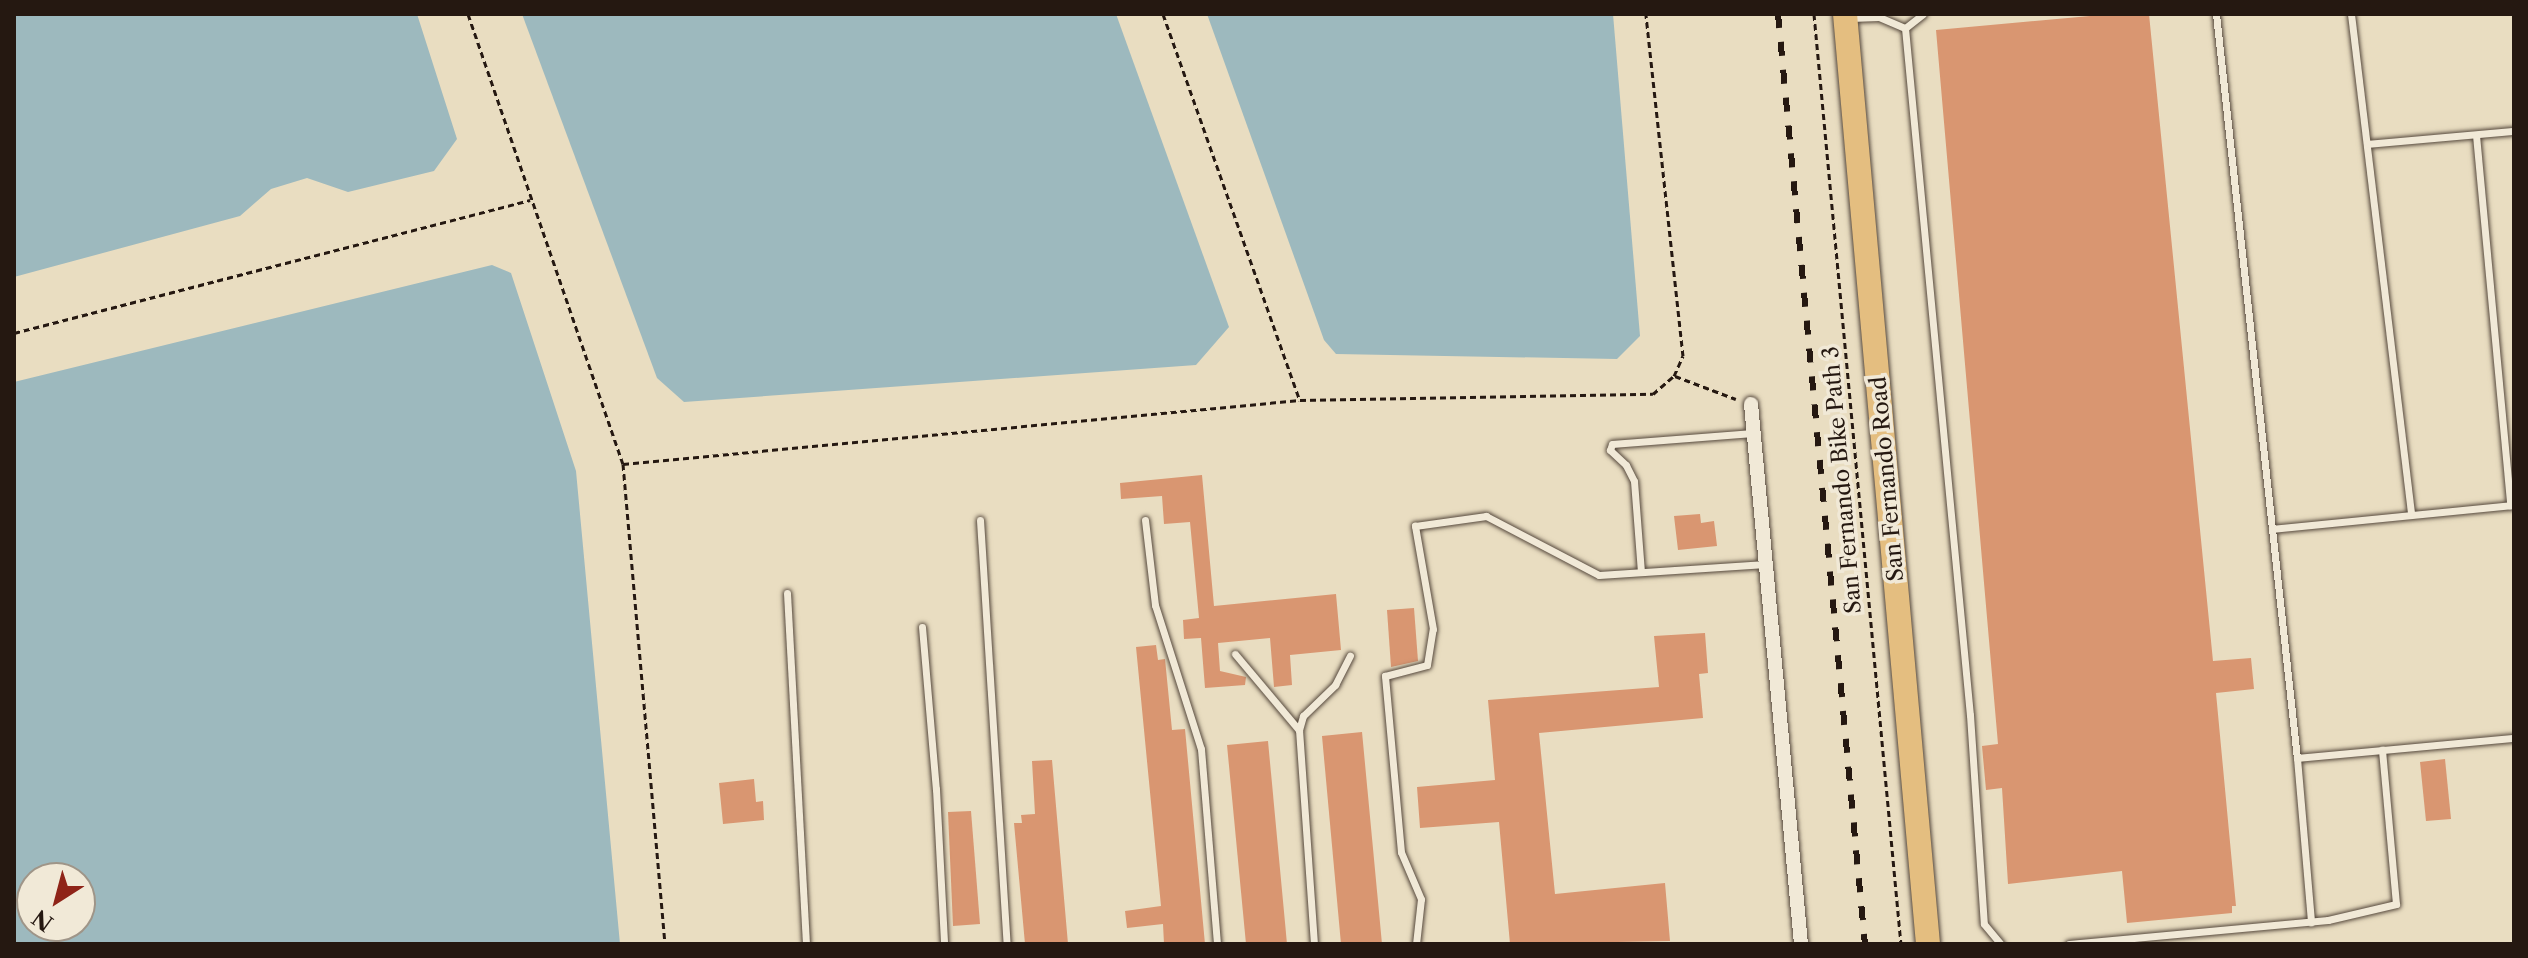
<!DOCTYPE html>
<style>
body{margin:0}
#map{position:relative;width:2528px;height:958px;overflow:hidden;background:#e9ddc1;font-family:"Libre Caslon Text",serif}
div>[style]{position:absolute}
.water>*{inset:0;background:#9db9be}
.building>*{inset:0;background:#d99671}
.path>*{height:3px;margin-top:-1.5px;transform-origin:0;background:repeating-linear-gradient(90deg,#251811 0 6px,transparent 0 10px)}
.roads{filter:drop-shadow(0 0 2px #56493d) drop-shadow(0 0 2px #56493d)}
.lane>*{height:7px;margin:-3.5px;padding:0 3.5px;transform-origin:3.5px;border-radius:3.5px;background:#f1e9d7}
.street>*{height:14px;margin:-7px;padding:0 7px;transform-origin:7px;border-radius:7px;background:#f1e9d7}
.primary>*{height:24px;margin:-12px;padding:0 12px;transform-origin:12px;border-radius:12px;background:#e4be80}
.rail>*{height:6px;margin-top:-3px;transform-origin:0;background:repeating-linear-gradient(90deg,#251811 0 14px,transparent 0 28px)}
span{translate:-50% -50%;white-space:nowrap;text-align:center;line-height:1.15;-webkit-text-stroke:7px #f1e9d7;paint-order:stroke}
.street-label{font-size:22px;color:#251811}
.frame{position:absolute;inset:0;border:16px solid #251811;pointer-events:none}
.north{position:absolute;left:16px;top:862px;width:80px;height:80px;box-sizing:border-box;background:#f1e9d7;border:2px solid #9f9588;border-radius:50%;rotate:216deg;font-size:22px;font-weight:700;line-height:32px;text-align:center;color:#251811}
.north::after{content:'';display:block;margin:auto;width:28px;height:36px;background:#8f2418;clip-path:polygon(50% 0,100% 100%,50% 72%,0 100%)}
</style>
<div id="map">
<div class="water">
<div style="clip-path:polygon(14px 14px,417px 14px,457px 139px,434px 171px,348px 192px,307px 178px,271px 189px,240px 216px,14px 277px)"></div>
<div style="clip-path:polygon(522px 14px,1116px 14px,1229px 327px,1196px 365px,684px 402px,657px 378px)"></div>
<div style="clip-path:polygon(1207px 14px,1613px 14px,1640px 336px,1617px 359px,1336px 354px,1324px 340px)"></div>
<div style="clip-path:polygon(evenodd,492px 265px,511px 273px,576px 471px,620px 944px,14px 944px,14px 382px,492px 265px,32px 878px,80px 878px,80px 926px,32px 926px,32px 878px)"></div>
</div>
<div class="building">
<div style="clip-path:polygon(2112px 14px,2149px 14px,2213px 661px,2251px 658px,2254px 689px,2216px 693px,2236px 906px,2232px 906px,2232px 913px,2127px 923px,2122px 871px,2008px 884px,2002px 788px,1986px 790px,1982px 746px,1998px 744px,1936px 30px)"></div>
<div style="clip-path:polygon(1202px 475px,1214px 606px,1336px 594px,1341px 650px,1290px 655px,1292px 685px,1274px 687px,1270px 638px,1218px 643px,1220px 671px,1246px 677px,1245px 685px,1205px 688px,1201px 638px,1184px 639px,1183px 620px,1199px 618px,1190px 522px,1164px 524px,1162px 496px,1121px 499px,1120px 483px)"></div>
<div style="clip-path:polygon(1700px 514px,1701px 523px,1714px 521px,1717px 546px,1678px 550px,1674px 516px)"></div>
<div style="clip-path:polygon(1414px 608px,1418px 661px,1391px 667px,1387px 610px)"></div>
<div style="clip-path:polygon(1705px 633px,1708px 673px,1699px 674px,1703px 718px,1539px 733px,1555px 894px,1665px 883px,1670px 941px,1510px 944px,1499px 822px,1420px 828px,1417px 787px,1495px 780px,1488px 700px,1659px 687px,1654px 636px)"></div>
<div style="clip-path:polygon(1156px 645px,1158px 660px,1165px 659px,1172px 730px,1185px 729px,1205px 944px,1164px 944px,1163px 924px,1127px 928px,1125px 911px,1161px 906px,1136px 647px)"></div>
<div style="clip-path:polygon(1362px 732px,1382px 944px,1341px 944px,1322px 736px)"></div>
<div style="clip-path:polygon(1268px 741px,1287px 944px,1246px 944px,1227px 745px)"></div>
<div style="clip-path:polygon(2445px 759px,2451px 819px,2426px 821px,2420px 762px)"></div>
<div style="clip-path:polygon(1052px 760px,1068px 944px,1025px 944px,1014px 823px,1022px 823px,1021px 815px,1035px 814px,1032px 761px)"></div>
<div style="clip-path:polygon(754px 779px,756px 802px,763px 801px,764px 820px,723px 824px,719px 783px)"></div>
<div style="clip-path:polygon(971px 811px,980px 924px,953px 926px,948px 812px)"></div>
</div>
<div class="path">
<div style="left:468px;top:14px;width:476px;rotate:71deg"></div>
<div style="left:623px;top:464px;width:482px;rotate:85deg"></div>
<div style="left:1163px;top:14px;width:410px;rotate:70.5deg"></div>
<div style="left:1814px;top:14px;width:934px;rotate:84.66deg"></div>
<div style="left:14px;top:333px;width:533px;rotate:-14.45deg"></div>
<div style="left:1675px;top:376px;width:65px;rotate:20.7deg"></div>
<div style="left:623px;top:464px;width:680px;rotate:-5.4deg"></div>
<div style="left:1300px;top:400px;width:353px;rotate:-1deg"></div>
<div style="left:1653px;top:394px;width:28px;rotate:-41deg"></div>
<div style="left:1674px;top:376px;width:22px;rotate:-66deg"></div>
<div style="left:1683px;top:356px;width:344px;rotate:-96.2deg"></div>
</div>
<div class="roads">
<div class="lane">
<div style="left:1923px;top:14px;width:23px;rotate:142deg"></div>
<div style="left:1905px;top:28px;width:690px;rotate:84.6deg"></div>
<div style="left:1970px;top:715px;width:209px;rotate:86.2deg"></div>
<div style="left:1984px;top:924px;width:26px;rotate:50deg"></div>
<div style="left:2216px;top:14px;width:748px;rotate:83.79deg"></div>
<div style="left:2297px;top:758px;width:218px;rotate:-5.3deg"></div>
<div style="left:2351px;top:14px;width:503px;rotate:83.14deg"></div>
<div style="left:1850px;top:18px;width:29px;rotate:-2deg"></div>
<div style="left:1879px;top:17px;width:28px;rotate:23deg"></div>
<div style="left:2476px;top:135px;width:372px;rotate:84.7deg"></div>
<div style="left:2367px;top:144px;width:148px;rotate:-5.1deg"></div>
<div style="left:980px;top:520px;width:425px;rotate:86.4deg"></div>
<div style="left:1145px;top:520px;width:86px;rotate:83.3deg"></div>
<div style="left:1155px;top:605px;width:151px;rotate:72.3deg"></div>
<div style="left:1201px;top:749px;width:196px;rotate:85.3deg"></div>
<div style="left:2272px;top:529px;width:241px;rotate:-5.7deg"></div>
<div style="left:1641px;top:572px;width:91px;rotate:-94.4deg"></div>
<div style="left:1634px;top:481px;width:18px;rotate:-117deg"></div>
<div style="left:1626px;top:465px;width:22px;rotate:-137deg"></div>
<div style="left:1610px;top:450px;width:6px;rotate:-72deg"></div>
<div style="left:1612px;top:444px;width:141px;rotate:-4.5deg"></div>
<div style="left:787px;top:593px;width:352px;rotate:86.9deg"></div>
<div style="left:922px;top:627px;width:163px;rotate:85.1deg"></div>
<div style="left:936px;top:789px;width:155px;rotate:87deg"></div>
<div style="left:1235px;top:654px;width:99px;rotate:49.9deg"></div>
<div style="left:2297px;top:758px;width:165px;rotate:85.1deg"></div>
<div style="left:1314px;top:944px;width:215px;rotate:-94deg"></div>
<div style="left:1299px;top:730px;width:15px;rotate:-74deg"></div>
<div style="left:1303px;top:716px;width:45px;rotate:-44.1deg"></div>
<div style="left:1335px;top:685px;width:33px;rotate:-63deg"></div>
<div style="left:1416px;top:944px;width:45px;rotate:-83.7deg"></div>
<div style="left:1421px;top:899px;width:51px;rotate:-113.1deg"></div>
<div style="left:1401px;top:852px;width:177px;rotate:-95.2deg"></div>
<div style="left:1385px;top:676px;width:43px;rotate:-14.7deg"></div>
<div style="left:1427px;top:665px;width:36px;rotate:-81deg"></div>
<div style="left:1433px;top:629px;width:105px;rotate:-99.9deg"></div>
<div style="left:1415px;top:526px;width:72px;rotate:-8deg"></div>
<div style="left:1486px;top:516px;width:127px;rotate:27.6deg"></div>
<div style="left:1599px;top:575px;width:167px;rotate:-3.8deg"></div>
<div style="left:2069px;top:944px;width:260px;rotate:-5.3deg"></div>
<div style="left:2328px;top:920px;width:70px;rotate:-13.2deg"></div>
<div style="left:2396px;top:904px;width:155px;rotate:-95.2deg"></div>
</div>
<div class="street">
<div style="left:1751px;top:404px;width:542px;rotate:84.71deg"></div>
</div>
<div class="primary">
<div style="left:1845px;top:14px;width:934px;rotate:84.9deg"></div>
</div>
</div>
<div class="rail">
<div style="left:1778px;top:14px;width:934px;rotate:84.66deg"></div>
</div>
<div class="street-label">
<span style="left:1887px;top:479px;rotate:-95deg">San Fernando Road</span>
<span style="left:1842px;top:480px;rotate:-95deg">San Fernando Bike Path 3</span>
</div>
<div class="frame"></div>
<div class="north">N</div>
</div>
